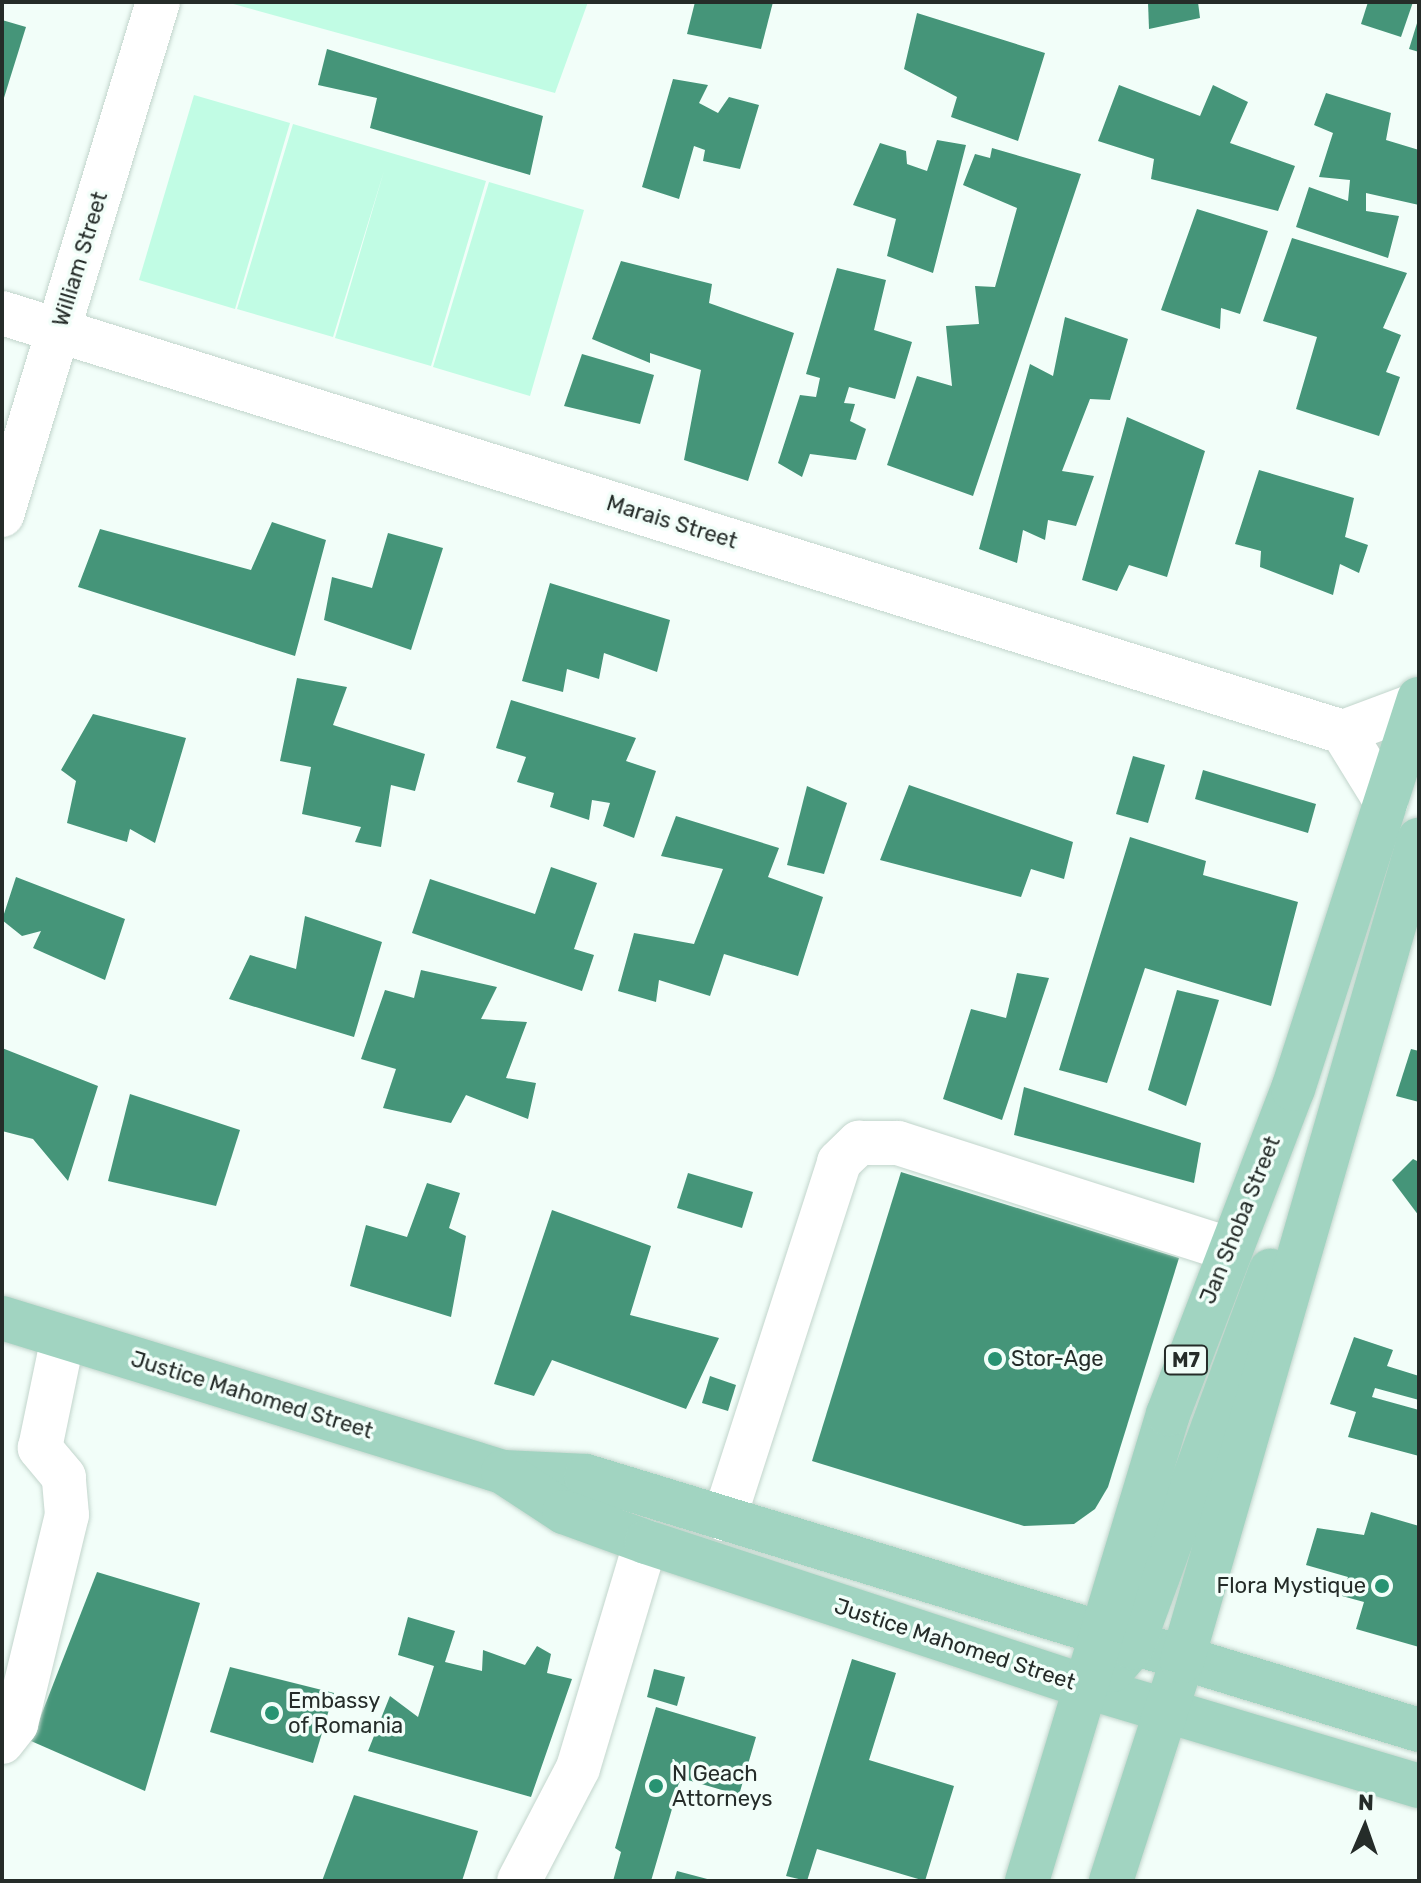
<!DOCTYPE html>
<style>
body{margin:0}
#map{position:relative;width:1421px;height:1883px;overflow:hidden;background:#f2fef9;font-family:Rubik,sans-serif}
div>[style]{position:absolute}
.green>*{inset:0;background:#c1fce4}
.building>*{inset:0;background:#459579}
.roads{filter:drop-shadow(0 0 2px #c2d5cc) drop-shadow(0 0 2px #c2d5cc)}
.minor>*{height:44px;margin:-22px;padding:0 22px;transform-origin:22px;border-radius:22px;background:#fff}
.major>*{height:44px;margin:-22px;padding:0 22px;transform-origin:22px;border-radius:22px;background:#a1d4c1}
.dots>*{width:22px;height:22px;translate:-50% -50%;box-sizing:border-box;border:4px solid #f2fef9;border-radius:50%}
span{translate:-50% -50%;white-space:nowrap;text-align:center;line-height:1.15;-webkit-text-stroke:7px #f2fef9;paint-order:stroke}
.shield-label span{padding:2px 6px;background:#f2fef9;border:2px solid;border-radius:6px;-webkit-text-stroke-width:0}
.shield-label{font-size:20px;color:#252c29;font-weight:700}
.street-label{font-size:22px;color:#252c29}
.poi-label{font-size:22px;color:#252c29}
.left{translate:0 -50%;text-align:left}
.right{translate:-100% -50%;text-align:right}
.frame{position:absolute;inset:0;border:4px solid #252c29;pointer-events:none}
.north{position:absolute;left:1325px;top:1787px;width:80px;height:80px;-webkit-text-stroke:6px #f2fef9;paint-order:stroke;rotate:2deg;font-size:22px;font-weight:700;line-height:32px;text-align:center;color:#252c29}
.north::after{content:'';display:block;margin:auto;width:28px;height:36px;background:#252c29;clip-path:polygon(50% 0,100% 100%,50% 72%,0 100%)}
</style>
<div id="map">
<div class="green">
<div style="clip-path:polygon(226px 2px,588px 2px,555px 93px)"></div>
<div style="clip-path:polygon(194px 95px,290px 123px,235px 309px,139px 280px)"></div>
<div style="clip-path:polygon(293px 124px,486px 181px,431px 366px,335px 338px,384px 171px,333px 337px,237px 309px)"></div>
<div style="clip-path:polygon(489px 182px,584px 210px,530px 396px,433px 367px)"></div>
</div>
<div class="building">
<div style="clip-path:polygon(695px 2px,773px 2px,761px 49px,687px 34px)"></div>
<div style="clip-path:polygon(1148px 2px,1198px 2px,1200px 18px,1149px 29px)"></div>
<div style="clip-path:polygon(1368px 2px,1413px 2px,1401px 37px,1361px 24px)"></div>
<div style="clip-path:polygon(917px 13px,1045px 53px,1018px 141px,951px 117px,957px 97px,904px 69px)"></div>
<div style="clip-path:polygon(2px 20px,26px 27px,3px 101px,2px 101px)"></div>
<div style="clip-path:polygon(1418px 20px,1419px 20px,1419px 52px,1409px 49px)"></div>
<div style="clip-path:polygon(327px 49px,543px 116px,530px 175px,370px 128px,377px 98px,318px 85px)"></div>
<div style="clip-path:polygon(673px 79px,708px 85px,699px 103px,718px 113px,729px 97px,759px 105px,740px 169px,703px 161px,705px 150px,694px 146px,679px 199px,642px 187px)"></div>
<div style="clip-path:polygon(1119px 85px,1200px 116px,1213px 85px,1248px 102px,1230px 143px,1295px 166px,1278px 211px,1151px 179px,1154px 159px,1098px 141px)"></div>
<div style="clip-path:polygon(1326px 93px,1391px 113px,1386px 140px,1419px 150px,1419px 205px,1366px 193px,1366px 211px,1399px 216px,1388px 258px,1296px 227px,1309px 187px,1348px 201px,1350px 180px,1319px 177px,1333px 133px,1314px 125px)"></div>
<div style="clip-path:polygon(937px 140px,966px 145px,933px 273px,887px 256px,896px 219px,853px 205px,880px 143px,906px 151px,907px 164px,927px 171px)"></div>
<div style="clip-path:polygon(992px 148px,1081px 174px,973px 496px,887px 465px,917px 376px,952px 386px,946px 326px,979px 324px,975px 286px,995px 287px,1017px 208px,963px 185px,975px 154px,990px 158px)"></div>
<div style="clip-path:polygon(1197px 209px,1268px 231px,1240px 314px,1221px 308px,1220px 329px,1161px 310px)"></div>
<div style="clip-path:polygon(1292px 238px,1407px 273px,1383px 328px,1401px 335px,1386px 372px,1400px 377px,1379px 436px,1296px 409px,1317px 337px,1263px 321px)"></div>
<div style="clip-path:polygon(621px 261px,712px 284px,709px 303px,794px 333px,748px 481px,684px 460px,701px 370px,650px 353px,650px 363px,592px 339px)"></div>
<div style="clip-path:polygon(837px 268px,886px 280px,874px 330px,912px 342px,895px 399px,849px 387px,844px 403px,855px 404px,850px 421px,866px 429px,856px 460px,810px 454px,802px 477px,778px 463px,800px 395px,816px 397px,820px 378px,806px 374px)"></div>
<div style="clip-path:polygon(1065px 317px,1128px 339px,1110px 400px,1090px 399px,1062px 471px,1094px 476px,1076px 526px,1048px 520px,1045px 540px,1023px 530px,1017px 563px,979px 549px,1030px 364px,1053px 376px)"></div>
<div style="clip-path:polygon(582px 354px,654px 375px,640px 424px,564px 406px)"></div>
<div style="clip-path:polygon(1127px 417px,1205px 451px,1167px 577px,1129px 565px,1117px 591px,1082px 580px)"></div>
<div style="clip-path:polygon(1259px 470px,1354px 498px,1345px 537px,1368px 545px,1359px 573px,1340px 564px,1333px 595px,1260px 567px,1261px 551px,1235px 544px)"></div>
<div style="clip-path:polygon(272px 522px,326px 540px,295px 656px,78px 587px,100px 529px,251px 570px)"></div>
<div style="clip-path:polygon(388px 533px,443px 548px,411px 650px,324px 620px,332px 577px,372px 588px)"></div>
<div style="clip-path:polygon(550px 583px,670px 620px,657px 672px,604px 653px,599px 679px,567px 669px,563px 692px,522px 681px)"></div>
<div style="clip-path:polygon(297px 678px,347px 687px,333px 725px,425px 754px,415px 791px,391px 785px,381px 847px,355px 842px,361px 827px,302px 814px,311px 767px,280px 761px)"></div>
<div style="clip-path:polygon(511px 700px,636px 738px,626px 761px,656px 771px,634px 838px,603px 826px,610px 803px,592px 800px,589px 820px,550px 807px,554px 793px,517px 782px,526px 757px,496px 748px)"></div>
<div style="clip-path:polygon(93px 714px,186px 738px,155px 843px,130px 829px,127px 842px,67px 823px,76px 781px,61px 770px)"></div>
<div style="clip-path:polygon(1133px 756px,1165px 765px,1148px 823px,1116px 814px)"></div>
<div style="clip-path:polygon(1203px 770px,1316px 804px,1308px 833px,1195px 799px)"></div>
<div style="clip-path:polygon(909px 785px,1073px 842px,1064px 879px,1031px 869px,1021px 897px,880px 860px)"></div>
<div style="clip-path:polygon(807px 786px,847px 803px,824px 874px,787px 865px)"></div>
<div style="clip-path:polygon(676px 816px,779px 848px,768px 877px,823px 897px,798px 976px,724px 954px,710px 996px,659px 980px,656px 1002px,618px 991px,634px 933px,694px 944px,723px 869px,661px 856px)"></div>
<div style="clip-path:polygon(1130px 837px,1206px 861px,1203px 875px,1298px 902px,1271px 1006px,1145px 968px,1107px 1083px,1059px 1070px)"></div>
<div style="clip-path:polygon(551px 867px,597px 883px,574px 949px,594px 955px,582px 991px,412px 933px,430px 879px,535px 914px)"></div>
<div style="clip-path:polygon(16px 877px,125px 919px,105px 980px,33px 948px,41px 931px,22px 936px,2px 920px)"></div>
<div style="clip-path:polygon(305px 916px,382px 942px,354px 1037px,229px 999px,250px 955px,296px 969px)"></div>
<div style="clip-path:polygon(421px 970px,497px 987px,481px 1019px,527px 1022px,506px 1078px,536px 1083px,528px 1119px,466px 1095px,451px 1123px,383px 1108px,396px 1069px,361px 1059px,385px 990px,414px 998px)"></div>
<div style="clip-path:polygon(1017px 973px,1049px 978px,1002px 1120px,943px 1099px,971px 1009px,1006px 1018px)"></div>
<div style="clip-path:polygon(1177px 990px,1219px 1000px,1186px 1106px,1148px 1090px)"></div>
<div style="clip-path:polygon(2px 1048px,98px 1086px,68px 1181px,33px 1139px,2px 1131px)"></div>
<div style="clip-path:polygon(1411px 1049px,1419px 1051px,1419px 1102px,1396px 1096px)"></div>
<div style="clip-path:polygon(1024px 1087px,1201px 1143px,1194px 1183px,1014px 1135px)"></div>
<div style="clip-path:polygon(130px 1094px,240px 1130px,216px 1206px,108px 1181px)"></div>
<div style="clip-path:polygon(1413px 1159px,1419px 1162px,1419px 1216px,1392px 1180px)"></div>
<div style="clip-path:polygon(901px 1172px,1179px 1258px,1108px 1487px,1095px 1509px,1074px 1524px,1024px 1526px,812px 1461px)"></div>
<div style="clip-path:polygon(688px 1173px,753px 1192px,742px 1228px,677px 1208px)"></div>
<div style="clip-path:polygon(427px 1183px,460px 1193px,449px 1228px,466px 1236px,451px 1317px,350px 1286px,366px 1225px,407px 1237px)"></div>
<div style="clip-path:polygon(552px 1210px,651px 1246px,630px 1315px,719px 1338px,686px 1409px,552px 1360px,534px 1396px,494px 1384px)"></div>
<div style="clip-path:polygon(1354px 1337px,1393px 1350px,1387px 1366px,1419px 1376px,1419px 1400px,1375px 1388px,1372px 1397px,1419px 1410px,1419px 1456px,1348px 1437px,1356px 1412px,1330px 1404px)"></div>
<div style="clip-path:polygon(710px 1376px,736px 1385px,728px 1411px,702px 1403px)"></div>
<div style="clip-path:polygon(1371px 1512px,1419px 1526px,1419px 1647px,1356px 1629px,1364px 1602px,1342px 1596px,1348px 1577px,1306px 1565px,1317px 1528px,1364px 1535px)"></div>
<div style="clip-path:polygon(97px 1572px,200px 1603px,145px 1791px,31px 1741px)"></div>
<div style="clip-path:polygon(408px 1617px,455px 1631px,445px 1662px,482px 1671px,483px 1650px,525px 1665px,537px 1646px,551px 1654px,547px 1673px,572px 1679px,531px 1797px,368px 1751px,390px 1696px,418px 1717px,434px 1666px,398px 1655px)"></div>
<div style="clip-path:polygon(852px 1659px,896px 1673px,869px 1760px,954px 1786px,925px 1881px,817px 1849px,807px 1881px,786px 1876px)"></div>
<div style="clip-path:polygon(230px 1667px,334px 1693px,313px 1763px,210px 1732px)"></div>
<div style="clip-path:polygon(654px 1669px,685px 1677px,677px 1706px,647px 1697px)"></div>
<div style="clip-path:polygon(656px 1707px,756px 1737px,739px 1795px,681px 1778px,651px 1881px,613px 1881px,621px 1852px,615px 1848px)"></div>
<div style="clip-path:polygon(354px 1795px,478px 1831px,462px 1881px,322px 1881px)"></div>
<div style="clip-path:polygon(677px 1871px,711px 1880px,711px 1881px,674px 1881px)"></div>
</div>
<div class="roads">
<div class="minor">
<div style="left:2px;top:313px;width:1405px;rotate:17.35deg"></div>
<div style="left:1343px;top:732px;width:80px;rotate:-20.5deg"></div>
<div style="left:2px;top:515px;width:536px;rotate:-73.09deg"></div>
<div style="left:1343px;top:732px;width:82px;rotate:58.4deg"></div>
<div style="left:724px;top:1519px;width:375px;rotate:-72.1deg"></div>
<div style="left:839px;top:1162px;width:28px;rotate:-44deg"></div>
<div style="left:859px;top:1143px;width:39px"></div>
<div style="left:898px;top:1143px;width:347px;rotate:17.8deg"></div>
<div style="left:2px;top:1742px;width:23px;rotate:-52deg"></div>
<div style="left:16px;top:1724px;width:215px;rotate:-76.3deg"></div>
<div style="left:67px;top:1515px;width:38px;rotate:-95deg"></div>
<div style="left:64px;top:1477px;width:38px;rotate:-130deg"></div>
<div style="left:40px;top:1448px;width:113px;rotate:-78.3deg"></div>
<div style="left:519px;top:1881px;width:127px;rotate:-62.4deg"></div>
<div style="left:578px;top:1768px;width:236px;rotate:-73.3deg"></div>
</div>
<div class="major">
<div style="left:2px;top:1318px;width:524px;rotate:17.09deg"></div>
<div style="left:503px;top:1472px;width:83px;rotate:2.8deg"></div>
<div style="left:586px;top:1476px;width:871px;rotate:16.96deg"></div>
<div style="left:503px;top:1472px;width:73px;rotate:33.3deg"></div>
<div style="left:564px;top:1512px;width:87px;rotate:20.1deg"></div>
<div style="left:646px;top:1542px;width:464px;rotate:18.2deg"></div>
<div style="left:1087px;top:1687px;width:346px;rotate:16.6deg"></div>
<div style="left:1112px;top:1670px;width:30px;rotate:-49deg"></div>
<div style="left:1132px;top:1647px;width:401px;rotate:-69.8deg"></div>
<div style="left:1027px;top:1881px;width:488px;rotate:-73.2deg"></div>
<div style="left:1168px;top:1414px;width:348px;rotate:-69deg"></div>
<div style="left:1293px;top:1089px;width:410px;rotate:-72.1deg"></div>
<div style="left:1111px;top:1881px;width:231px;rotate:-72.1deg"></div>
<div style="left:1182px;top:1661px;width:855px;rotate:-73.9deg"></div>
</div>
</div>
<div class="dots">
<div style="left:995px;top:1359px;background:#289372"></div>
<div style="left:1382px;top:1586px;background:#289372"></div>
<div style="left:272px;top:1713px;background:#289372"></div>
<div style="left:656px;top:1786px;background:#289372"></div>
</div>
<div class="shield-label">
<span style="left:1186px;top:1360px">M7</span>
</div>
<div class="street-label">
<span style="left:80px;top:259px;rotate:-73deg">William Street</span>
<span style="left:672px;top:522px;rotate:17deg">Marais Street</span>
<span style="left:1240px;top:1220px;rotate:-68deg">Jan Shoba Street</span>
<span style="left:252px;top:1395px;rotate:17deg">Justice Mahomed Street</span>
<span style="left:955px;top:1644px;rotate:18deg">Justice Mahomed Street</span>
</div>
<div class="poi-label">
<span class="left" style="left:1011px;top:1359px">Stor-Age</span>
<span class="right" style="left:1366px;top:1586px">Flora Mystique</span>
<span class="left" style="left:288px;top:1713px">Embassy<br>of Romania</span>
<span class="left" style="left:672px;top:1786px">N Geach<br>Attorneys</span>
</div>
<div class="frame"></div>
<div class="north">N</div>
</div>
